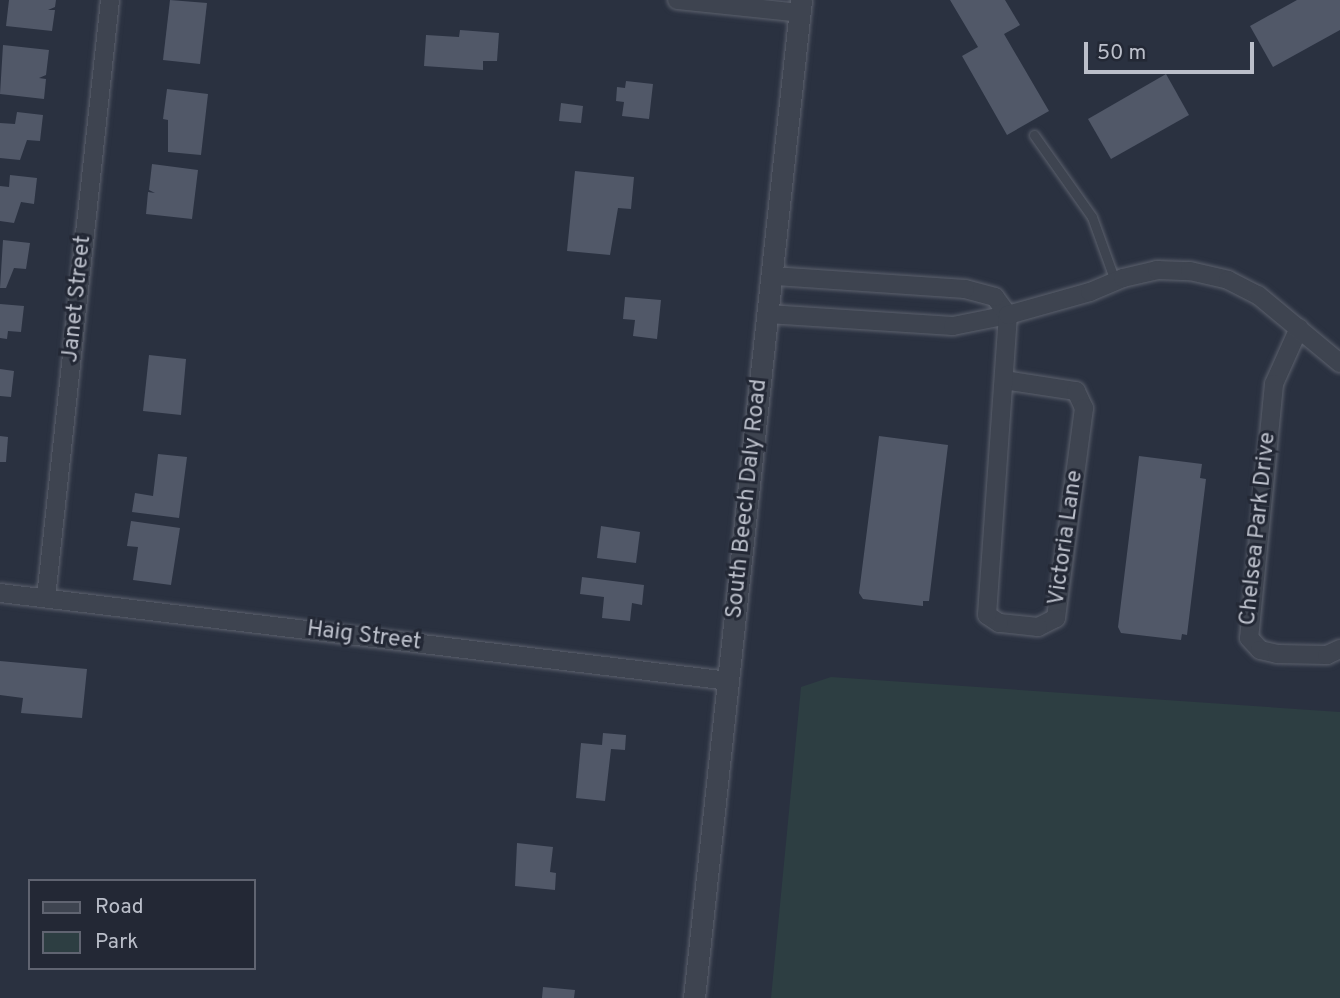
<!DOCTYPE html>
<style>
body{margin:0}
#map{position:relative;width:1340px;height:998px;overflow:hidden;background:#2a3140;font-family:Overpass,sans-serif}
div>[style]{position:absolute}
.green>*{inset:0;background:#2d3e42}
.building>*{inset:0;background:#515868}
.roads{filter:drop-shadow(0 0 2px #5c616d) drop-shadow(0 0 2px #5c616d)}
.service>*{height:9px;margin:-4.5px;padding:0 4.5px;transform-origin:4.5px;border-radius:4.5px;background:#3e4450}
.minor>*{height:18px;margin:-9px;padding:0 9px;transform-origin:9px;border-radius:9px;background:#3e4450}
.tertiary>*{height:21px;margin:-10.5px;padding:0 10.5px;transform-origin:10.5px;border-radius:10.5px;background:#3e4450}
span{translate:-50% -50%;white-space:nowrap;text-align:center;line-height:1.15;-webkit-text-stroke:6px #232835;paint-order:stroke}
.street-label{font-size:23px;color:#bbbfca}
.legend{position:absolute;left:28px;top:879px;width:228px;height:91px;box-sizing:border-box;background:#232835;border:2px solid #606471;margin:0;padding:9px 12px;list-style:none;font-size:21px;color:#bbbfca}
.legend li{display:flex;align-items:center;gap:14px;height:35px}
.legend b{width:35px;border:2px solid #606471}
.scale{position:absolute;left:1084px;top:42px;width:170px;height:32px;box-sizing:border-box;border:4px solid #bbbfca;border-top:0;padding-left:9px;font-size:21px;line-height:24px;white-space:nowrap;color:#bbbfca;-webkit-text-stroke:5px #232835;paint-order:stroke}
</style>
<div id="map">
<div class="green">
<div style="clip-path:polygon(831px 677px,1340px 712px,1340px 998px,771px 998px,801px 687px)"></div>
</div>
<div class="building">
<div style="clip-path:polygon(9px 0,56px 0,55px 7px,48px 10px,55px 10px,52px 31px,6px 26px)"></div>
<div style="clip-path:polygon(170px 0,207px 3px,200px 64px,163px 60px)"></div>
<div style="clip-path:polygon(950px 0,1005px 0,1020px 25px,1004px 34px,1049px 111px,1007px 135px,962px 56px,978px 47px)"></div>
<div style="clip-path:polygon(1297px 0,1340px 0,1340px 30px,1273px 67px,1250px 26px)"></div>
<div style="clip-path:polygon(460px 30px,499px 33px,497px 61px,483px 61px,483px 70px,424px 66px,426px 35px,459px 37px)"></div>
<div style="clip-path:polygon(3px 45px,49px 50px,46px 75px,39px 78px,46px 79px,44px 99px,0 94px)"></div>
<div style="clip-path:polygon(1166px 74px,1189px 115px,1111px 159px,1088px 119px)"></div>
<div style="clip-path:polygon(626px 81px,653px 84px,649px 119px,622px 116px,624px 102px,616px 101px,617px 87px,625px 88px)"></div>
<div style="clip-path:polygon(167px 89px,208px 94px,201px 155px,168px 152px,168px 120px,163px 119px)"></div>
<div style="clip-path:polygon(561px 103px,583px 106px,581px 123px,559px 121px)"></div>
<div style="clip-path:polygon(17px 112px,43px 115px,40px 141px,27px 140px,20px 160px,0 158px,0 123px,15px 124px)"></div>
<div style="clip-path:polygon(152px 164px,198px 170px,192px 219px,146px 214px,148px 192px,155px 193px,149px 190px)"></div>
<div style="clip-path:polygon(575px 171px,634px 177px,631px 209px,618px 208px,610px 255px,567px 251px)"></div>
<div style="clip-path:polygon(10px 175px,37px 178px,34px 204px,21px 202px,14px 223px,0 221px,0 186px,9px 187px)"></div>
<div style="clip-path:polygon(3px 240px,30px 243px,26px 269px,14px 268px,6px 288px,0 288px)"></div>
<div style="clip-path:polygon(625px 297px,661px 300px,657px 339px,633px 336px,635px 320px,623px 319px)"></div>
<div style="clip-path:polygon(0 304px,24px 306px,21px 332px,8px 331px,7px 339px,0 338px)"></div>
<div style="clip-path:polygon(149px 355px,186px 359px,181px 415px,143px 411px)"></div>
<div style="clip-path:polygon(0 369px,14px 371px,11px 397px,0 396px)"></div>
<div style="clip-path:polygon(0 436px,8px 437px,6px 462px,0 462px)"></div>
<div style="clip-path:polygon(879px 436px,948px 445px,929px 601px,923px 601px,923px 606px,863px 599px,859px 593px)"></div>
<div style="clip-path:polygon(158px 454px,187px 457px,179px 518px,132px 512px,135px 493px,153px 496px)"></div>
<div style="clip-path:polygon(1139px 456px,1202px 464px,1200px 478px,1206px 479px,1187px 635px,1182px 634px,1181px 640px,1121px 633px,1118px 627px)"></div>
<div style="clip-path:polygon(131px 521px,180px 528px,171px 585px,133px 580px,138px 547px,127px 546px)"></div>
<div style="clip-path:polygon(601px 526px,640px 532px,636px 563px,597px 558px)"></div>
<div style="clip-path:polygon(582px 577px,644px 585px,642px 605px,632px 603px,630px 621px,602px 618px,604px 597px,580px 594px)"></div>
<div style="clip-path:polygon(0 661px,87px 669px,82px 718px,21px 713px,23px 698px,0 695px)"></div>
<div style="clip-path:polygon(603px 733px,626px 735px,625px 750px,611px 749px,605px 801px,576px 798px,581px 743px,602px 745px)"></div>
<div style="clip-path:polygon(517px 843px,553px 847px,550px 872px,556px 873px,555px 890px,515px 886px)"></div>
<div style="clip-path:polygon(543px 987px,575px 990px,574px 998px,542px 998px)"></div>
</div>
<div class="roads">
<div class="service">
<div style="left:1034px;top:135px;width:100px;rotate:54.7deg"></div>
<div style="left:1092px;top:217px;width:68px;rotate:70.2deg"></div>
</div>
<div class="minor">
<div style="left:677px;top:0;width:124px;rotate:6deg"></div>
<div style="left:768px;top:314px;width:185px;rotate:3.7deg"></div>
<div style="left:953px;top:326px;width:56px;rotate:-11.3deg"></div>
<div style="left:1008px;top:315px;width:22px;rotate:-126deg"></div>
<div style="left:995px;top:297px;width:31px;rotate:-165deg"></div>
<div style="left:965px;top:289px;width:193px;rotate:-176.1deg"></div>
<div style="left:1299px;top:328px;width:61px;rotate:114.1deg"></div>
<div style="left:1274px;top:384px;width:255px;rotate:95.6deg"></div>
<div style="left:1249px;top:638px;width:16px;rotate:47deg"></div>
<div style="left:1260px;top:650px;width:17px;rotate:13deg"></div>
<div style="left:1277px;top:654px;width:50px;rotate:1.1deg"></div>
<div style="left:1327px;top:655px;width:14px;rotate:-25deg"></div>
<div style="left:1004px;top:380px;width:73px;rotate:8.7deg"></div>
<div style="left:1076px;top:391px;width:19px;rotate:65deg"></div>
<div style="left:1084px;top:408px;width:212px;rotate:97.6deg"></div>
<div style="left:1056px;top:618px;width:20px;rotate:153deg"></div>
<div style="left:1038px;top:627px;width:39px;rotate:-174deg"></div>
<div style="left:999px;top:623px;width:14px;rotate:-146deg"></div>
<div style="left:987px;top:615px;width:301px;rotate:-86deg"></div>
<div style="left:1008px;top:315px;width:85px;rotate:-15.7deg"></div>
<div style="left:1090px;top:292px;width:36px;rotate:-23deg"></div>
<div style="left:1123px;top:278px;width:35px;rotate:-13deg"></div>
<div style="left:1157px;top:270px;width:33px;rotate:2deg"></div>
<div style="left:1190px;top:271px;width:39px;rotate:13deg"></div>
<div style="left:1228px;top:280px;width:34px;rotate:27deg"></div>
<div style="left:1258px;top:295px;width:107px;rotate:39.7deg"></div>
<div style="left:0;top:593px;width:734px;rotate:6.88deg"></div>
<div style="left:46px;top:598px;width:601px;rotate:-83.89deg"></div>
</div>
<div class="tertiary">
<div style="left:694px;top:998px;width:1004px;rotate:-83.88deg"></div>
</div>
</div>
<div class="street-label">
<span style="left:78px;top:299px;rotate:-84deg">Janet Street</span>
<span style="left:748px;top:499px;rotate:-84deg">South Beech Daly Road</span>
<span style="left:1259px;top:529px;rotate:-84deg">Chelsea Park Drive</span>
<span style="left:1067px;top:538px;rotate:-82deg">Victoria Lane</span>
<span style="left:364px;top:637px;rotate:7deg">Haig Street</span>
</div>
<ul class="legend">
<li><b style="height:9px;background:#3e4450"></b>Road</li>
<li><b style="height:19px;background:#2d3e42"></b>Park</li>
</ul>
<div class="scale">50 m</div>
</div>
